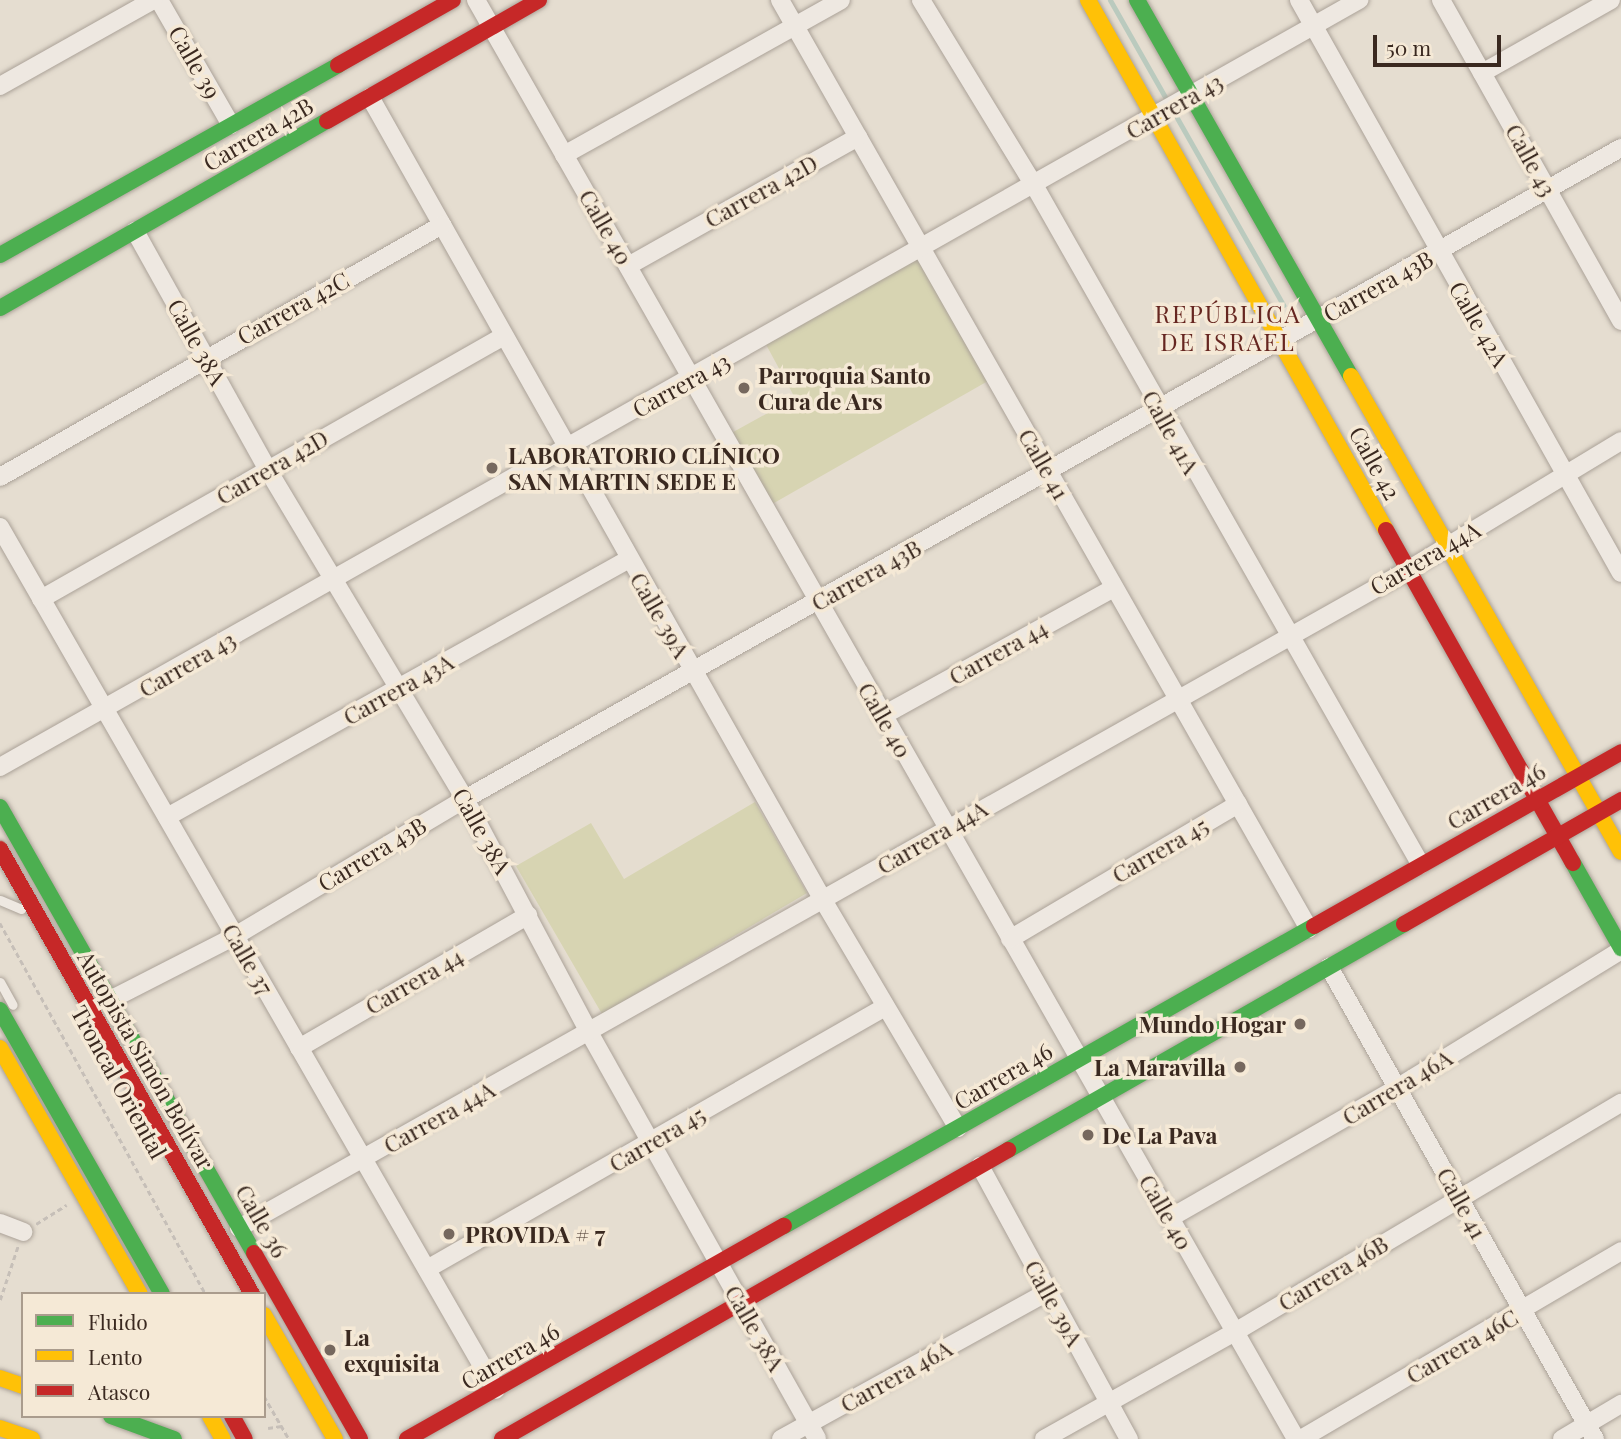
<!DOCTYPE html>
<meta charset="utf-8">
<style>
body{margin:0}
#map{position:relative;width:1621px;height:1439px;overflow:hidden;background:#e5ddd0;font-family:"Playfair Display",serif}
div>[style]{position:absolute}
.green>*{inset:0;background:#d7d4b2}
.stream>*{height:5px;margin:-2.5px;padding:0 2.5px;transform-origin:2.5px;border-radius:2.5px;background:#bacabe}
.path>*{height:2.5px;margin-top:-1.25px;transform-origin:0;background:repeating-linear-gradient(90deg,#c6bfb8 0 5px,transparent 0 8.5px)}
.roads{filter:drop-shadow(0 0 2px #aba298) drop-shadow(0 0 2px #aba298)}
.lane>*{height:9px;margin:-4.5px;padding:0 4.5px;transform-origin:4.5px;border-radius:4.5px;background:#eee8e1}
.street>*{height:18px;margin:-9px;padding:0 9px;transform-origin:9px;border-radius:9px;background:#eee8e1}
.fast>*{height:16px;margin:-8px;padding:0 8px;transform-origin:8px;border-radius:8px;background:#4caf50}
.slow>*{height:16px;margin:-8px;padding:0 8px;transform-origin:8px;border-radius:8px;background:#ffc107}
.jam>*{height:16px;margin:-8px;padding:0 8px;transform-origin:8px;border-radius:8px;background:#c62828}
.dots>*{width:19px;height:19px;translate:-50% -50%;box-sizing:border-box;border:4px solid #f5e9d6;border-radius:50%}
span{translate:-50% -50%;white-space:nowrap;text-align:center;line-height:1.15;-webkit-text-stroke:7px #f5e9d6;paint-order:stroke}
.street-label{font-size:23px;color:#3a2920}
.poi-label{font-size:23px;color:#3a2920;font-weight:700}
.left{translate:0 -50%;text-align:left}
.right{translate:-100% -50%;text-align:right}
.neighbourhood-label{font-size:24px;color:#662620;letter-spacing:2px}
.legend{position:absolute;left:21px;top:1292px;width:245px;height:126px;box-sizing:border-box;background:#f5e9d6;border:2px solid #aa9c8d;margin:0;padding:9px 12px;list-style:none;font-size:21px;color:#3a2920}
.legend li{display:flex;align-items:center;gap:14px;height:35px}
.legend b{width:35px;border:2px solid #aa9c8d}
.scale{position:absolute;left:1373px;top:35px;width:128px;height:32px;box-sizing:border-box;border:4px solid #3a2920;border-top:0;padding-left:9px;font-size:21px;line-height:24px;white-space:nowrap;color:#3a2920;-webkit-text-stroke:5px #f5e9d6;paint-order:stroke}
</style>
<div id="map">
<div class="green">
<div style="clip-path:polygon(922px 250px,995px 377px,767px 507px,726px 436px,795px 398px,763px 339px)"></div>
<div style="clip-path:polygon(755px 802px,807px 893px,602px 1014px,516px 866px,591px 823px,624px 879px)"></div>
</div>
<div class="stream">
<div style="left:1110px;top:0;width:351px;rotate:60.4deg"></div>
</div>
<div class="path">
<div style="left:0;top:923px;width:424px;rotate:61deg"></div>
<div style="left:36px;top:1224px;width:36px;rotate:-32deg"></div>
<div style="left:0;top:1300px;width:57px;rotate:-71.6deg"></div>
<div style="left:264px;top:1396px;width:50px;rotate:59.8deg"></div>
<div style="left:268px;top:1428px;width:14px;rotate:-8deg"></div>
</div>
<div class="roads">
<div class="lane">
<div style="left:0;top:900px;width:23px;rotate:23deg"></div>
<div style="left:0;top:982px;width:26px;rotate:61deg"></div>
</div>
<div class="street">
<div style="left:159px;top:0;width:144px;rotate:60.1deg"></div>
<div style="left:476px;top:0;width:1656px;rotate:60.32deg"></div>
<div style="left:780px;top:0;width:1069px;rotate:60.34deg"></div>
<div style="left:921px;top:0;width:217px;rotate:58.6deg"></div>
<div style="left:1034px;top:185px;width:782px;rotate:60.36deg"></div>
<div style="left:1299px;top:0;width:657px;rotate:60.67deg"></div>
<div style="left:1441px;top:0;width:368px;rotate:60.7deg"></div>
<div style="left:1482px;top:73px;width:148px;rotate:-29.5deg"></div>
<div style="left:0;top:86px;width:176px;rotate:-29.3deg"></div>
<div style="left:370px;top:97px;width:922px;rotate:60.57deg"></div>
<div style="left:823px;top:900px;width:265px;rotate:59.4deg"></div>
<div style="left:564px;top:155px;width:317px;rotate:-29.2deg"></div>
<div style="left:135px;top:231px;width:274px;rotate:60.9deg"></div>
<div style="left:268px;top:470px;width:383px;rotate:59.1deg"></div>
<div style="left:465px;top:799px;width:266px;rotate:62deg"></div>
<div style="left:590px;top:1034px;width:464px;rotate:60.7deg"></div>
<div style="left:628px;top:266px;width:264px;rotate:-29.3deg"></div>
<div style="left:0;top:477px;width:509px;rotate:-29.69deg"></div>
<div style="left:0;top:527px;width:995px;rotate:60.11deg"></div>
<div style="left:41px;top:599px;width:532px;rotate:-29.6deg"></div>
<div style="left:882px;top:716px;width:265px;rotate:-28.9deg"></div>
<div style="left:0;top:767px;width:1561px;rotate:-29.44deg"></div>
<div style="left:167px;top:817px;width:529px;rotate:-29.18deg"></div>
<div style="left:1010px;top:939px;width:265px;rotate:-30.6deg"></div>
<div style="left:1329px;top:967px;width:542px;rotate:60.6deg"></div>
<div style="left:110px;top:1000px;width:140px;rotate:-27.1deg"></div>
<div style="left:235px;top:936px;width:268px;rotate:-30.8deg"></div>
<div style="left:465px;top:799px;width:1327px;rotate:-29.39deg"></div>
<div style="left:299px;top:1048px;width:265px;rotate:-30.1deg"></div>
<div style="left:980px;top:1166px;width:311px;rotate:61.4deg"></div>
<div style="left:1170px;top:1218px;width:262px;rotate:-29.8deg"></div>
<div style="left:1397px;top:1088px;width:263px;rotate:-31.6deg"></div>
<div style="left:0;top:1223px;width:25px;rotate:21deg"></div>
<div style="left:239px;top:1228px;width:1341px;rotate:-29.37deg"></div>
<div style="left:1408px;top:570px;width:249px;rotate:-31.2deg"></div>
<div style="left:427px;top:1269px;width:528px;rotate:-29.77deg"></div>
<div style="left:781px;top:1439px;width:304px;rotate:-28.9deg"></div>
<div style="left:1044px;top:1439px;width:219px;rotate:-29.3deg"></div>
<div style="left:1235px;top:1332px;width:449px;rotate:-30.7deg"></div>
<div style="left:1301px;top:1439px;width:371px;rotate:-30.4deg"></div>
<div style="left:1562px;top:1439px;width:69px;rotate:-30.7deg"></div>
</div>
<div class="fast">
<div style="left:1137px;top:0;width:433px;rotate:60.4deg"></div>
<div style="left:0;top:255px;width:388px;rotate:-29.3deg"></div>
<div style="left:0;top:308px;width:377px;rotate:-29.8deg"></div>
<div style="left:0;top:807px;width:513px;rotate:60.34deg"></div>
<div style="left:1573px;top:863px;width:98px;rotate:60.5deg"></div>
<div style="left:0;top:1010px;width:327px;rotate:60.3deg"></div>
<div style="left:1008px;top:1150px;width:456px;rotate:-29.7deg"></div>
<div style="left:784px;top:1226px;width:609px;rotate:-29.51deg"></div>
<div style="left:111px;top:1416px;width:67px;rotate:20.1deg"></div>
</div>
<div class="slow">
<div style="left:1088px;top:0;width:608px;rotate:60.65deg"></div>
<div style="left:1351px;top:376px;width:547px;rotate:60.44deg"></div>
<div style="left:0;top:1048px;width:283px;rotate:60.4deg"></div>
<div style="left:264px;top:1315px;width:143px;rotate:60.2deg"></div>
<div style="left:0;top:1378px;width:24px;rotate:19deg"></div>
<div style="left:210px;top:1416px;width:26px;rotate:61deg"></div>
<div style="left:0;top:1428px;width:34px;rotate:19deg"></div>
</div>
<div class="jam">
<div style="left:338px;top:65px;width:132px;rotate:-29.5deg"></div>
<div style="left:327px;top:121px;width:244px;rotate:-29.7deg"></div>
<div style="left:1386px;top:530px;width:382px;rotate:60.7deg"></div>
<div style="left:0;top:849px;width:511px;rotate:60.48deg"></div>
<div style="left:1404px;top:924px;width:250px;rotate:-29.7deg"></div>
<div style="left:1314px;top:926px;width:353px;rotate:-29.5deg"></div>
<div style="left:254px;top:1253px;width:214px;rotate:60.3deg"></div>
<div style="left:232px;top:1416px;width:26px;rotate:61deg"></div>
<div style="left:407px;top:1439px;width:433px;rotate:-29.5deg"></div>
<div style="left:502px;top:1439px;width:583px;rotate:-29.73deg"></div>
</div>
</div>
<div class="dots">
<div style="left:744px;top:388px;background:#76685e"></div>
<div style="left:492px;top:468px;background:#76685e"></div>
<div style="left:1300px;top:1024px;background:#76685e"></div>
<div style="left:1240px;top:1067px;background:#76685e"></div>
<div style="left:1088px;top:1135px;background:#76685e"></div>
<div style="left:449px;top:1234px;background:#76685e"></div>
<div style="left:330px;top:1350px;background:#76685e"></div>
</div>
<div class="street-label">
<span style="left:195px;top:62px;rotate:60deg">Calle 39</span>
<span style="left:1174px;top:106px;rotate:-30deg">Carrera 43</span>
<span style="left:258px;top:134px;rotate:-30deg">Carrera 42B</span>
<span style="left:1531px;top:160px;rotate:61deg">Calle 43</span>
<span style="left:761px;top:191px;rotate:-29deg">Carrera 42D</span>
<span style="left:606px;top:227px;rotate:60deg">Calle 40</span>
<span style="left:1378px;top:286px;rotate:-29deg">Carrera 43B</span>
<span style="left:293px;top:308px;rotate:-29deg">Carrera 42C</span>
<span style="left:1479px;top:324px;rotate:60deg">Calle 42A</span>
<span style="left:197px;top:342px;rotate:61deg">Calle 38A</span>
<span style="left:681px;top:385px;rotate:-29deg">Carrera 43</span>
<span style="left:1171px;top:432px;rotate:61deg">Calle 41A</span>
<span style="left:1375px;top:463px;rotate:61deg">Calle 42</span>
<span style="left:1044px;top:464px;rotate:60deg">Calle 41</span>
<span style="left:272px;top:467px;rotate:-30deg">Carrera 42D</span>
<span style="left:1425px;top:558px;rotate:-30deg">Carrera 44A</span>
<span style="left:866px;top:575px;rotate:-29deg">Carrera 43B</span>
<span style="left:660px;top:615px;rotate:60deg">Calle 39A</span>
<span style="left:998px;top:652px;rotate:-29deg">Carrera 44</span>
<span style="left:187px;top:664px;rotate:-30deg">Carrera 43</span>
<span style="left:398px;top:689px;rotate:-29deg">Carrera 43A</span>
<span style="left:885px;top:720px;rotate:60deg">Calle 40</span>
<span style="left:1496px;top:796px;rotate:-30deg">Carrera 46</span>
<span style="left:482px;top:831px;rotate:61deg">Calle 38A</span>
<span style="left:932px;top:837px;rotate:-30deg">Carrera 44A</span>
<span style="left:1160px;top:850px;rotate:-30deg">Carrera 45</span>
<span style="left:372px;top:854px;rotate:-31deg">Carrera 43B</span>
<span style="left:248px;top:959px;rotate:60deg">Calle 37</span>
<span style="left:414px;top:981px;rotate:-30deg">Carrera 44</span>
<span style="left:146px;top:1060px;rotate:60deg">Autopista Simón Bolívar</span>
<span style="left:1003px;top:1076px;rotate:-30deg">Carrera 46</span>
<span style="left:119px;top:1082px;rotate:61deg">Troncal Oriental</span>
<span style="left:1397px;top:1087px;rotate:-31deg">Carrera 46A</span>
<span style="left:439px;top:1117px;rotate:-29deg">Carrera 44A</span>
<span style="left:657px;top:1139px;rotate:-30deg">Carrera 45</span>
<span style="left:1462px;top:1203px;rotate:61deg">Calle 41</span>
<span style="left:1166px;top:1212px;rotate:60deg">Calle 40</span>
<span style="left:262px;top:1221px;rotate:60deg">Calle 36</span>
<span style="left:1333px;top:1273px;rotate:-31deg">Carrera 46B</span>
<span style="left:1054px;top:1303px;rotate:61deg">Calle 39A</span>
<span style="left:755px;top:1328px;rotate:60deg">Calle 38A</span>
<span style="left:1462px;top:1346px;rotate:-30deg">Carrera 46C</span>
<span style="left:510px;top:1356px;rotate:-30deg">Carrera 46</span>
<span style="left:896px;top:1376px;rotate:-29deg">Carrera 46A</span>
</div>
<div class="poi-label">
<span class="left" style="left:758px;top:388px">Parroquia Santo<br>Cura de Ars</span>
<span class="left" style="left:508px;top:468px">LABORATORIO CLÍNICO<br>SAN MARTIN SEDE E</span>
<span class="right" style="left:1286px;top:1024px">Mundo Hogar</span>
<span class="right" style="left:1226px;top:1067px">La Maravilla</span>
<span class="left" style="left:1102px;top:1135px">De La Pava</span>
<span class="left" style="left:465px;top:1234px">PROVIDA # 7</span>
<span class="left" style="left:344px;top:1350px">La<br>exquisita</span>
</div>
<div class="neighbourhood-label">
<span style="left:1228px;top:328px">REPÚBLICA<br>DE ISRAEL</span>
</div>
<ul class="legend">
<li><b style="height:9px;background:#4caf50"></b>Fluido</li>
<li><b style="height:9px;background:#ffc107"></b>Lento</li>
<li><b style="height:9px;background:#c62828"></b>Atasco</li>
</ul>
<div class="scale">50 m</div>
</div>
